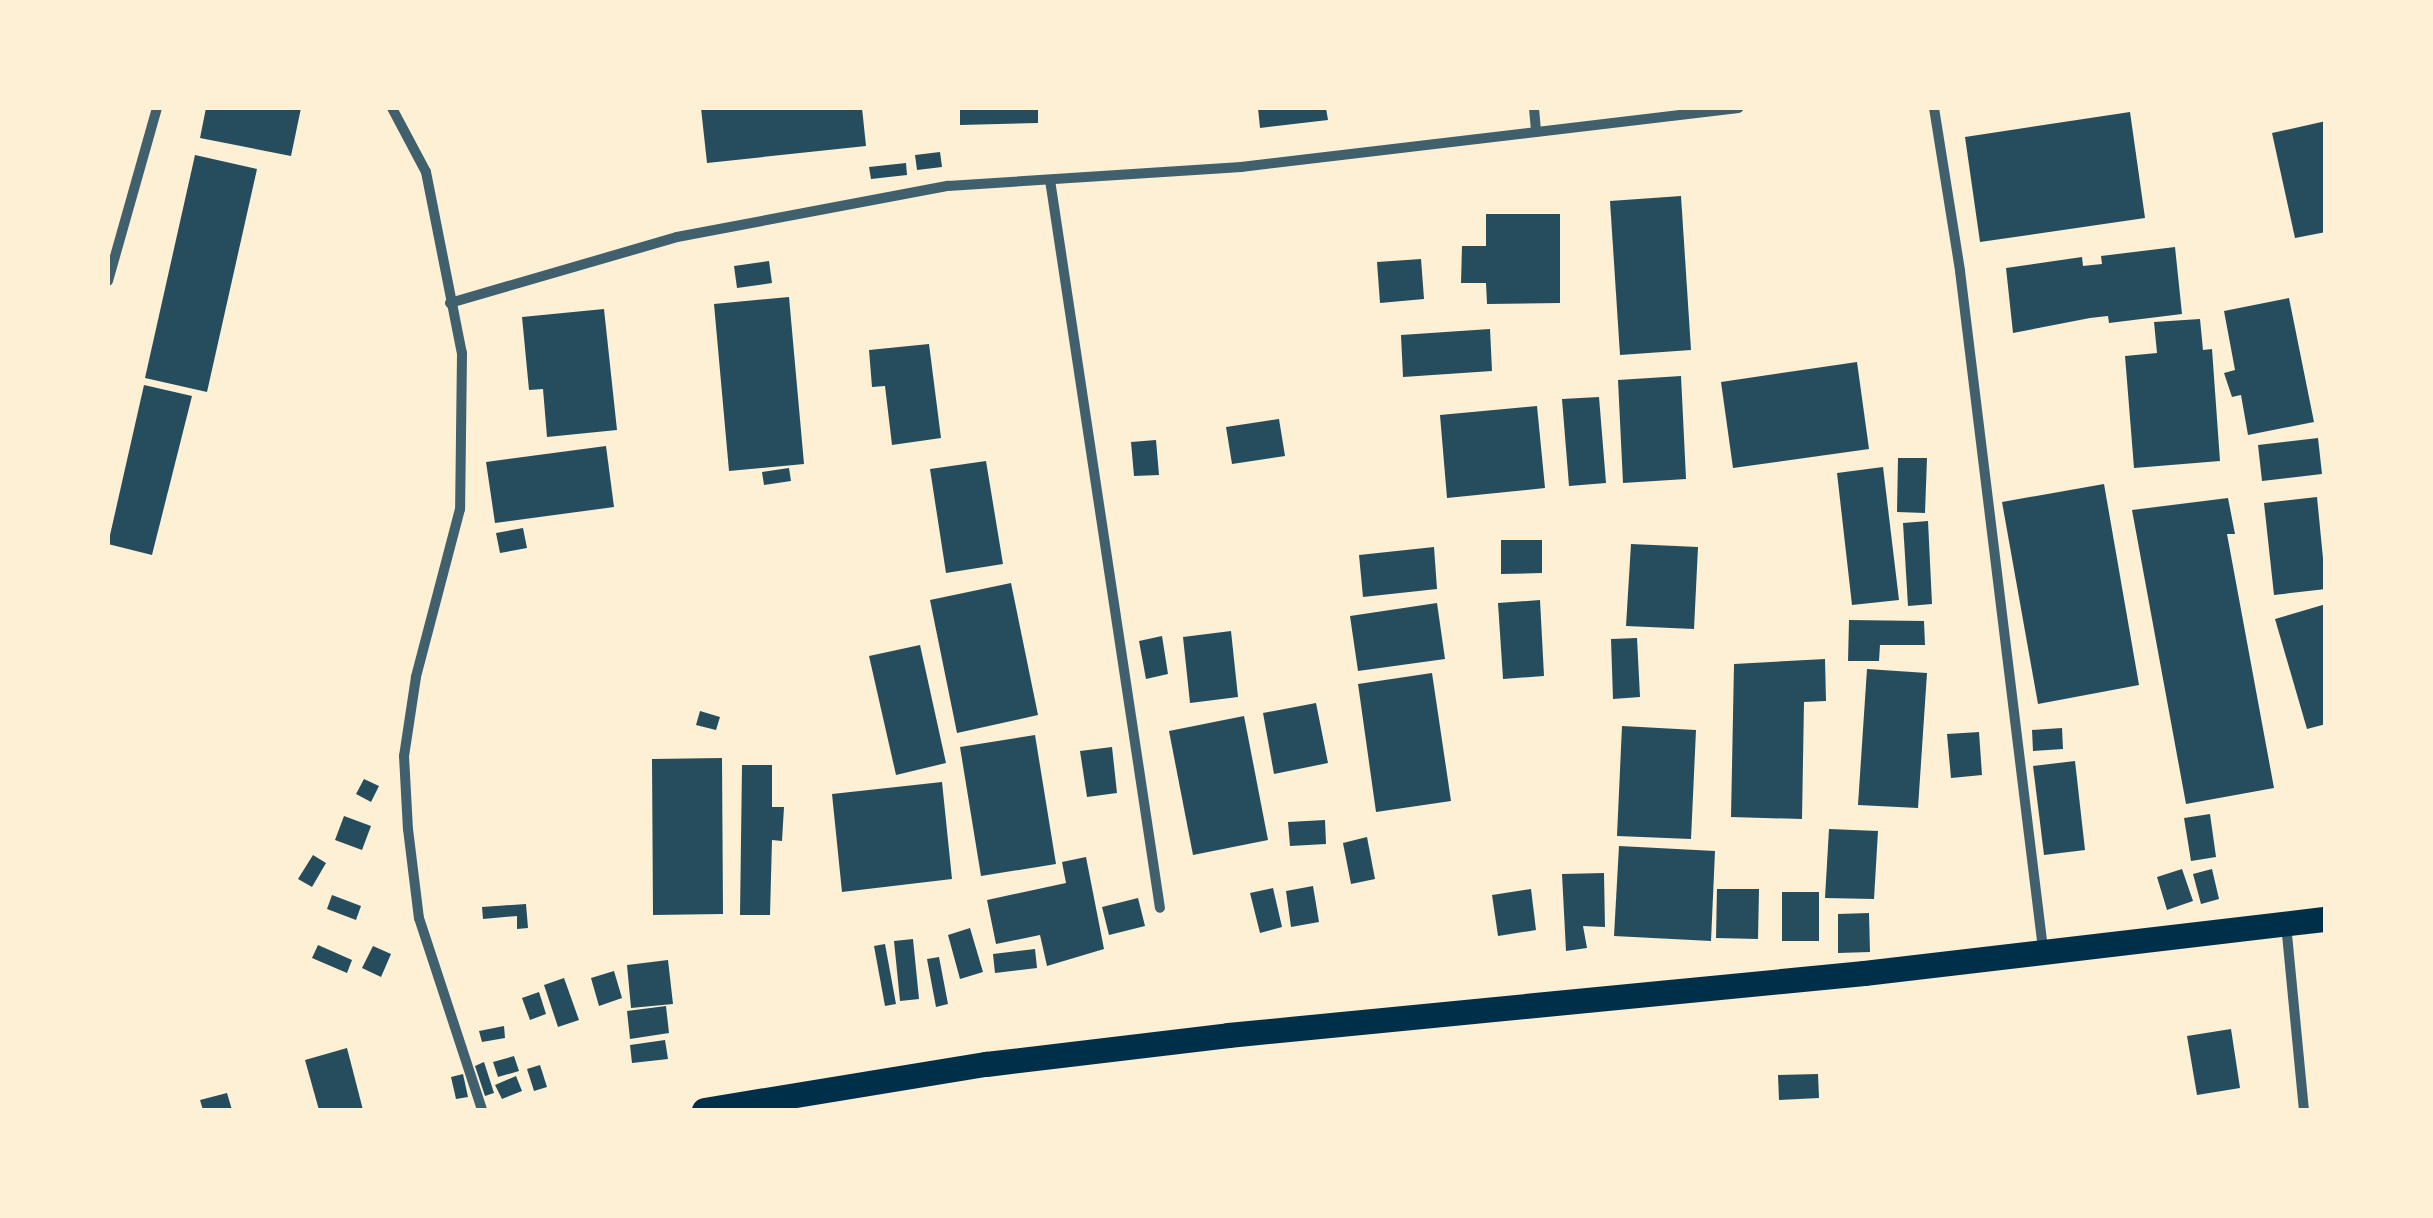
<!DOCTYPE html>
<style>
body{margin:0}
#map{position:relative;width:2433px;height:1218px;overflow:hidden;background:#fdf0d5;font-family:"Source Sans 3",sans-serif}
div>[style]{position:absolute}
.building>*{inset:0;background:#264d5e}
.minor>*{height:10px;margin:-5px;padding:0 5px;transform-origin:5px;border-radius:5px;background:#3f606c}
.primary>*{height:25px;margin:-12.5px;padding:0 12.5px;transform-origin:12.5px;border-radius:12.5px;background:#003049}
span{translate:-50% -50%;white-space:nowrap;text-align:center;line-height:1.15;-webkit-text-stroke:8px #fdf0d5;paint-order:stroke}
.frame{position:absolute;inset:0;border:110px solid #fdf0d5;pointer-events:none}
</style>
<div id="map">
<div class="building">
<div style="clip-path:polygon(206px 108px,301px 108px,291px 156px,200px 138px)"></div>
<div style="clip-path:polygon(701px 108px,862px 108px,866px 146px,707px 163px)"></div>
<div style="clip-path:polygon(960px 108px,1038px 108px,1038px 123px,960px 125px)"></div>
<div style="clip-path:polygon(1258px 108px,1326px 108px,1328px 120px,1260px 128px)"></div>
<div style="clip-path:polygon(2130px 112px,2145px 218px,1980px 242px,1965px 137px)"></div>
<div style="clip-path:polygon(2326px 121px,2326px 232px,2295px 238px,2272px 133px)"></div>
<div style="clip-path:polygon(940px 152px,942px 167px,917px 170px,915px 155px)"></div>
<div style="clip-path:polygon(195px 155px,257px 169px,207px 392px,145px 378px)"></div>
<div style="clip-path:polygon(906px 163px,907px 175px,871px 179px,869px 167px)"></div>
<div style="clip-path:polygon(1681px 196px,1691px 350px,1620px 355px,1610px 201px)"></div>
<div style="clip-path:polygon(1486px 214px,1560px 214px,1560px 303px,1487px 304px,1486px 283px,1461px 283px,1462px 246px,1486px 246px)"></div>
<div style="clip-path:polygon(2175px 247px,2182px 314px,2109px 323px,2108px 316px,2090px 318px,2013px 333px,2006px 268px,2082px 257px,2083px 266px,2102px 264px,2101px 256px)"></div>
<div style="clip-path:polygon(1421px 259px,1424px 299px,1380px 303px,1377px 262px)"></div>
<div style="clip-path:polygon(769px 261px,772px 283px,737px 288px,734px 266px)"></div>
<div style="clip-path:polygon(789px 297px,804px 464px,729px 471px,714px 304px)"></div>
<div style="clip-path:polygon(2289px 298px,2314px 422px,2248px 435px,2241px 395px,2232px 397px,2224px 373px,2235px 370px,2224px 311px)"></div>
<div style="clip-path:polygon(604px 309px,617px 430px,547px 437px,543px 389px,529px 390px,522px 317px)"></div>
<div style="clip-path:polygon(2200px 319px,2203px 350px,2212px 349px,2220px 461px,2134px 468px,2125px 356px,2157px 353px,2154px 322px)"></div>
<div style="clip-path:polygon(1490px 329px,1492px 371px,1403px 377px,1401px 335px)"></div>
<div style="clip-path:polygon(929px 344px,941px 438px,892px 445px,885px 386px,872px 387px,869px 350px)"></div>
<div style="clip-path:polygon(1857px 362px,1869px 449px,1733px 468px,1721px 382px)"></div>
<div style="clip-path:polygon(1681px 376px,1686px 479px,1623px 483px,1618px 380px)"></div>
<div style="clip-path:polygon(144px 385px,192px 396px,152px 555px,108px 544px)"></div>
<div style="clip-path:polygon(1599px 397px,1606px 483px,1569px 486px,1562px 399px)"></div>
<div style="clip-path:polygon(1537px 406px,1545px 488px,1447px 498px,1440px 415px)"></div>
<div style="clip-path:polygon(1279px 419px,1285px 456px,1232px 464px,1226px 427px)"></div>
<div style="clip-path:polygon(2318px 438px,2322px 474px,2262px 481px,2258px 445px)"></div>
<div style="clip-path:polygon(1156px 440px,1159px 475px,1134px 476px,1131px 442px)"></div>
<div style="clip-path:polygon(606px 446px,614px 507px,495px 523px,486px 462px)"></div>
<div style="clip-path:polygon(1898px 458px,1927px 458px,1925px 513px,1897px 512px)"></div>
<div style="clip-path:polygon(986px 461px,1003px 564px,946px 573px,930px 469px)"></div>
<div style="clip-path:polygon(1883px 467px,1899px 600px,1852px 605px,1837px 473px)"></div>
<div style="clip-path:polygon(789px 468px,791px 481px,764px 485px,762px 472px)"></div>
<div style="clip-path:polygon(2104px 484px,2139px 685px,2038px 704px,2002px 502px)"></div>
<div style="clip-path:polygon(2317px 497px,2326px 589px,2274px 595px,2264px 503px)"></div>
<div style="clip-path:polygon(2228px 498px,2235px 534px,2227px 534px,2274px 788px,2186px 804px,2132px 510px)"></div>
<div style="clip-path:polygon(1928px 521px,1932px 604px,1908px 606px,1903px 523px)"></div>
<div style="clip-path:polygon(523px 528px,527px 548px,500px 553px,496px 533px)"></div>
<div style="clip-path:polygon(1501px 540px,1542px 540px,1542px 573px,1501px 574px)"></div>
<div style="clip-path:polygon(1631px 544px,1698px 547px,1694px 629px,1626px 626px)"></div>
<div style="clip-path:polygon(1434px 547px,1437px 589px,1363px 597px,1359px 555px)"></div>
<div style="clip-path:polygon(1011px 583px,1038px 715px,957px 733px,930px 600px)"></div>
<div style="clip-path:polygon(1540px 600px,1544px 676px,1503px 679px,1498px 603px)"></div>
<div style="clip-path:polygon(1437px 603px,1445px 659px,1358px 671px,1350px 616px)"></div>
<div style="clip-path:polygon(2326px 604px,2326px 724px,2307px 729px,2275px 619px)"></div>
<div style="clip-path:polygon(1849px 620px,1924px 621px,1925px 645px,1880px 645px,1879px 661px,1848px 661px)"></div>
<div style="clip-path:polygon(1231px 631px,1238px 697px,1190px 703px,1183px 637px)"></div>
<div style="clip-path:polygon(1162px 636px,1168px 674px,1146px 679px,1139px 641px)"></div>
<div style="clip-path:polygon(1637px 638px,1640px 697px,1613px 699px,1611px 639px)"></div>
<div style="clip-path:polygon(920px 645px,946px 763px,896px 775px,869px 656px)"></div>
<div style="clip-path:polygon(1825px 659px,1826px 701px,1804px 702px,1802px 819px,1731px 817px,1734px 664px)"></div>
<div style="clip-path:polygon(1867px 669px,1927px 673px,1918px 808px,1858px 805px)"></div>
<div style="clip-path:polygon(1432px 673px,1451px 801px,1376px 812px,1358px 684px)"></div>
<div style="clip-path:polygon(1316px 703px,1328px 763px,1274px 774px,1263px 713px)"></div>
<div style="clip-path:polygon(700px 711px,720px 717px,716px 730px,696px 725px)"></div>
<div style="clip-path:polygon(1244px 716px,1268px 840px,1193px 855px,1169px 731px)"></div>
<div style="clip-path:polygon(1622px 726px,1696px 730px,1691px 839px,1617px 836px)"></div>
<div style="clip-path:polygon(2062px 728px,2063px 749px,2033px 751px,2032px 730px)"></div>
<div style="clip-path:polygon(1979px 732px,1982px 775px,1951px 778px,1947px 734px)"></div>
<div style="clip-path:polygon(1035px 735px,1056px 864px,981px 876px,960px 747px)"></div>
<div style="clip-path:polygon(1112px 747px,1117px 793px,1087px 797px,1080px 751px)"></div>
<div style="clip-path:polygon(722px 758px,723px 914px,653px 915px,652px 759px)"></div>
<div style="clip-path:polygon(2075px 761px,2085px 850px,2044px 855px,2033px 766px)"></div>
<div style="clip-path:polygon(742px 765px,772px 765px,772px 807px,784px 807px,782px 841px,772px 840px,770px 915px,740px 915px)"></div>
<div style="clip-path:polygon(364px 779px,379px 786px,371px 802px,356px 794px)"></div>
<div style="clip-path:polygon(942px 782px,952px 879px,842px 892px,832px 794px)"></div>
<div style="clip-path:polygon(2210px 814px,2216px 857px,2191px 861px,2184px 818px)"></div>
<div style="clip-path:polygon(344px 816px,371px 826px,362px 850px,335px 840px)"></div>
<div style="clip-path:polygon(1325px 820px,1326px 844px,1290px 846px,1288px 822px)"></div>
<div style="clip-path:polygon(1829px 829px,1878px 831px,1874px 899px,1825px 898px)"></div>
<div style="clip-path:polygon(1367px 837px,1375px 879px,1351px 884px,1343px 843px)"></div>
<div style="clip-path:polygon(1619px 846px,1715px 851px,1711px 941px,1614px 936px)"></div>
<div style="clip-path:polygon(313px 855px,326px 863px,312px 887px,298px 879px)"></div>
<div style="clip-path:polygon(1086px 857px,1104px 949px,1047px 966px,1040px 935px,996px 944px,987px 900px,1066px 883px,1062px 862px)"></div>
<div style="clip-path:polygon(2182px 869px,2193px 901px,2167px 910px,2157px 877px)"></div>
<div style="clip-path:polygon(2212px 869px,2219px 899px,2201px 904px,2193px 874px)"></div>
<div style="clip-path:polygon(1604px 873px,1605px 927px,1583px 926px,1587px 948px,1566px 951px,1562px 874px)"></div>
<div style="clip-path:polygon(1313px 886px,1319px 922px,1291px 927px,1286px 891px)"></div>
<div style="clip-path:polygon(1273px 888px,1282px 927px,1260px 933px,1250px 893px)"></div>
<div style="clip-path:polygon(1531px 889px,1536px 930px,1498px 936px,1492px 895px)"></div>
<div style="clip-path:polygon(1717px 889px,1759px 889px,1758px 939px,1716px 938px)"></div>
<div style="clip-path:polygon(1782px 892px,1819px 892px,1819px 941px,1782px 941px)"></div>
<div style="clip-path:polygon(332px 895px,361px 906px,356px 920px,327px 909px)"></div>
<div style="clip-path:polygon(1138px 898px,1145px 926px,1109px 935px,1102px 907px)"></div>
<div style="clip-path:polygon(526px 904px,528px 928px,517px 929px,517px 916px,483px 919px,482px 907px)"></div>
<div style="clip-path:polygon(1869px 913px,1870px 952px,1838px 953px,1838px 914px)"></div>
<div style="clip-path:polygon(970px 928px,983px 972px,960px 979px,948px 935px)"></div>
<div style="clip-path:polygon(913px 939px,919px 999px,900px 1001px,894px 941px)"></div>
<div style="clip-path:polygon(885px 944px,896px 1004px,885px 1006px,874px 946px)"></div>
<div style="clip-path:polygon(318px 945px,352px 960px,347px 973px,312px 958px)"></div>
<div style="clip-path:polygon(373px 946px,391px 954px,381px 977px,362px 968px)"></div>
<div style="clip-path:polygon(1035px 949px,1037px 968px,995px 973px,993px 954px)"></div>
<div style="clip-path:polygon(939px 957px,948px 1004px,936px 1007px,927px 959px)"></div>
<div style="clip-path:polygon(668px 960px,673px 1004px,631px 1008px,627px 965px)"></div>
<div style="clip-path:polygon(614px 971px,622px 998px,599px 1006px,591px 978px)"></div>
<div style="clip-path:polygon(564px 978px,579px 1020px,558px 1027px,544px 985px)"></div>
<div style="clip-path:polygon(539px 992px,546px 1014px,530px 1020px,522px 998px)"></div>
<div style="clip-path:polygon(666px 1006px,669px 1033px,630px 1039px,627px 1011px)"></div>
<div style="clip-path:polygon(504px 1026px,505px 1038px,482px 1042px,479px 1031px)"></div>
<div style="clip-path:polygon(2231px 1029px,2240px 1088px,2197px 1095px,2187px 1036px)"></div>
<div style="clip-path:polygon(665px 1040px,668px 1059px,632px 1063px,630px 1045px)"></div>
<div style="clip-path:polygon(347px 1048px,363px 1110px,319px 1110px,305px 1060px)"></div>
<div style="clip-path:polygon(514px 1056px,519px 1071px,498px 1077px,493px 1062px)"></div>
<div style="clip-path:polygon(484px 1062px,494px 1093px,485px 1096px,475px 1066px)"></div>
<div style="clip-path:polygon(540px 1065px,547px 1087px,534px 1091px,527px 1069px)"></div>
<div style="clip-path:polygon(463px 1074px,468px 1097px,456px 1099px,451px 1077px)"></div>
<div style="clip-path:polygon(1818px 1074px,1819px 1098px,1779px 1100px,1778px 1075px)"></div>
<div style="clip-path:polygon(516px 1076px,522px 1091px,502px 1099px,495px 1085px)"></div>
<div style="clip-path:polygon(227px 1093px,232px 1110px,203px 1110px,200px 1100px)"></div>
</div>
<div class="minor">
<div style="left:392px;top:108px;width:72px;rotate:62deg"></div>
<div style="left:426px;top:172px;width:185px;rotate:78.8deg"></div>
<div style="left:462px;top:353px;width:156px;rotate:90.7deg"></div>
<div style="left:460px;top:509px;width:174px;rotate:104.7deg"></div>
<div style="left:416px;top:677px;width:80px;rotate:98.6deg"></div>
<div style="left:404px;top:756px;width:73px;rotate:86.9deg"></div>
<div style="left:408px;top:829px;width:90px;rotate:83deg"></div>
<div style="left:419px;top:918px;width:202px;rotate:71.8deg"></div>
<div style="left:1534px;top:108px;width:24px;rotate:85deg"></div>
<div style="left:1934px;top:108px;width:165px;rotate:80.9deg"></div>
<div style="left:1960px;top:271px;width:683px;rotate:83.02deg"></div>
<div style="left:1050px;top:180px;width:736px;rotate:81.41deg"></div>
<div style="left:108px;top:281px;width:180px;rotate:-74.2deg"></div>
<div style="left:450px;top:303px;width:236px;rotate:-16.2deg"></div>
<div style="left:677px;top:237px;width:276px;rotate:-10.7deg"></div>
<div style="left:948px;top:186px;width:294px;rotate:-3.7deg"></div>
<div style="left:1241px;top:167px;width:501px;rotate:-6.76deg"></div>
<div style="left:2286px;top:924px;width:187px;rotate:84.5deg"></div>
</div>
<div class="primary">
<div style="left:704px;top:1110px;width:286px;rotate:-9.3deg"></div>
<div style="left:986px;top:1064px;width:244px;rotate:-6.8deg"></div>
<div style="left:1228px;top:1035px;width:639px;rotate:-5.57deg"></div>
<div style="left:1864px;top:973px;width:465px;rotate:-6.7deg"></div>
</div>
<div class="frame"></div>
</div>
